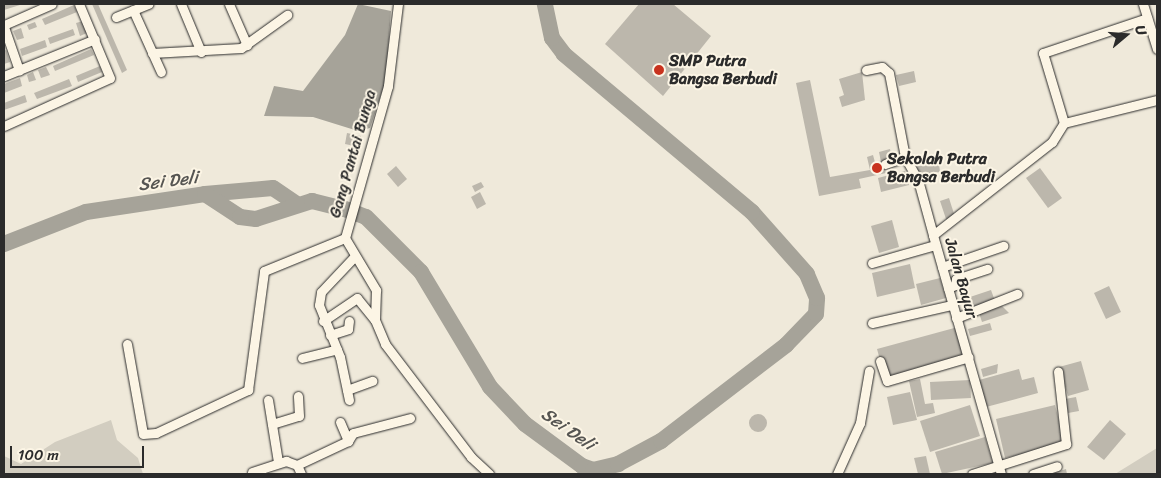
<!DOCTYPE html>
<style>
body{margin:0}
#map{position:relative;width:1161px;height:478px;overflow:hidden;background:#efe9da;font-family:Sriracha,sans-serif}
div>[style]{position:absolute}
.green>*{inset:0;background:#d2cdc0}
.water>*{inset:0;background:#a6a399}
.river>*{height:16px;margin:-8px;padding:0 8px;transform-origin:8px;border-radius:8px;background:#a6a399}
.building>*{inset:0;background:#bcb7ac}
.round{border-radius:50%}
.roads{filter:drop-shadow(0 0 1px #2b2b2b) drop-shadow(0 0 1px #2b2b2b)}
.minor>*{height:9px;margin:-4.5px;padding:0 4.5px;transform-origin:4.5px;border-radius:4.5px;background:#fcf5e5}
.dots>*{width:14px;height:14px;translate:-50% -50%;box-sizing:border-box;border:2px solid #fcf5e5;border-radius:50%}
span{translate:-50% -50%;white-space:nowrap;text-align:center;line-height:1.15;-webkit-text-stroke:4px #fcf5e5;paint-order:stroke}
.poi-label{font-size:16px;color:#2b2b2b;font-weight:700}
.left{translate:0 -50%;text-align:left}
.street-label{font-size:16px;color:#2b2b2b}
.water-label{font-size:18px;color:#565552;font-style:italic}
.frame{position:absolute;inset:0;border:5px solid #2b2b2b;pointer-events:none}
.north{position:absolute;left:1101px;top:10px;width:50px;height:50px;-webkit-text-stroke:4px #fcf5e5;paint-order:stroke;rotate:72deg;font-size:14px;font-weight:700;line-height:20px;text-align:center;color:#2b2b2b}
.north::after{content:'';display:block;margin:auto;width:18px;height:22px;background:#2b2b2b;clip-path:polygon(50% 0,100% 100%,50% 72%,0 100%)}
.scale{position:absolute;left:10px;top:446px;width:134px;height:22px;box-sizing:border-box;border:2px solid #2b2b2b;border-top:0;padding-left:6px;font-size:15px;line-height:18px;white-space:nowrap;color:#2b2b2b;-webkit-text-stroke:4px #fcf5e5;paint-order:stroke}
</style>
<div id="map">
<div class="green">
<div style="clip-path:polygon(111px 420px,117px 440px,138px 458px,143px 474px,4px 474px,4px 456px,21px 464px,55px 442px)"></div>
<div style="clip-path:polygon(1157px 448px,1157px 474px,1115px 474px)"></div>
</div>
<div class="water">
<div style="clip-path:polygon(358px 4px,391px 11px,386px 80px,370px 128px,358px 131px,313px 117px,264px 116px,274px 86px,303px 91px,345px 35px)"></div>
</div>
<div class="river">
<div style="left:205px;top:194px;width:68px;rotate:-5deg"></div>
<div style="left:273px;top:188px;width:27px;rotate:34deg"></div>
<div style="left:4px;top:244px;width:88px;rotate:-21.3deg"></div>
<div style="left:86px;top:212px;width:120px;rotate:-8.6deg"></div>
<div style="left:205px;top:194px;width:42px;rotate:33.3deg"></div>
<div style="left:240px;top:217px;width:16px;rotate:7deg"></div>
<div style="left:256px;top:219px;width:59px;rotate:-17.8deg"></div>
<div style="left:312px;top:201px;width:34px;rotate:14deg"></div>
<div style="left:345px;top:209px;width:22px;rotate:21deg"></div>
<div style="left:366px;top:217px;width:78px;rotate:45deg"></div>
<div style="left:421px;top:272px;width:134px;rotate:59deg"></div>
<div style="left:490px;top:387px;width:51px;rotate:46.6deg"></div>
<div style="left:525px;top:424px;width:71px;rotate:36.4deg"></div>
<div style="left:582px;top:466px;width:12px;rotate:20deg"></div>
<div style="left:593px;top:470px;width:26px;rotate:-13deg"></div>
<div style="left:618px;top:464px;width:49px;rotate:-28.1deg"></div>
<div style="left:661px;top:441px;width:158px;rotate:-37.5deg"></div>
<div style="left:786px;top:345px;width:43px;rotate:-45.9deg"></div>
<div style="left:816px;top:314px;width:16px;rotate:-86deg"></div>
<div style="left:817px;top:298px;width:26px;rotate:-113deg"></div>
<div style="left:807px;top:274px;width:83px;rotate:-131.6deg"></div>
<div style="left:752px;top:212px;width:246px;rotate:-140deg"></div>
<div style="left:564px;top:54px;width:20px;rotate:-127deg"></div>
<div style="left:552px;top:38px;width:35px;rotate:-102deg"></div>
</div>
<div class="building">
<div style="clip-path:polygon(4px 4px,23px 4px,4px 10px)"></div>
<div style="clip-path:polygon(92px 4px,98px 4px,127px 70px,122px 73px)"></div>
<div style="clip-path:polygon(639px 4px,673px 4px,711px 36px,663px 96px,605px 44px)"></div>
<div style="clip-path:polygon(74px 5px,77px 12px,45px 25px,42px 19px)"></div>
<div style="clip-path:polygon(83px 21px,87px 33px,80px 36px,76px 23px)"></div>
<div style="clip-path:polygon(35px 22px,37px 27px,29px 30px,27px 25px)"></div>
<div style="clip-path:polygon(21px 28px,24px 38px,17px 40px,13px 31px)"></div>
<div style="clip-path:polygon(73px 29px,75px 35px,50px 44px,48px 38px)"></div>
<div style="clip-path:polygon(45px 40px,47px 47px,22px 56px,20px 49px)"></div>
<div style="clip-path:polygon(91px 49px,94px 55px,55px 71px,53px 66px)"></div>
<div style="clip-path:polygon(6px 50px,10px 62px,4px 64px,4px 51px)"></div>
<div style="clip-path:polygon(100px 66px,102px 72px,78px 82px,76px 76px)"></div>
<div style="clip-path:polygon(46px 67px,50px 75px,41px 78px,38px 70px)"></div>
<div style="clip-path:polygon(914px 71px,916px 82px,899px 86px,896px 75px)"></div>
<div style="clip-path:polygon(33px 72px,36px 80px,29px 82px,27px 75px)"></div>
<div style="clip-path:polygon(862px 72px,865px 100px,842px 107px,839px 97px,844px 95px,839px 79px)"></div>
<div style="clip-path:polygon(20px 78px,22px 86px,4px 93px,4px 84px)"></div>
<div style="clip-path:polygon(69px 79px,72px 86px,37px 99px,34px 93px)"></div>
<div style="clip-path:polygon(810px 80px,830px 177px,870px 170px,867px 157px,873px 155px,876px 166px,884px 165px,886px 173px,859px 179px,861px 188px,819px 196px,796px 83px)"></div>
<div style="clip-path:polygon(25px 95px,27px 102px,4px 110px,4px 103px)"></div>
<div style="clip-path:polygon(347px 133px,361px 136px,359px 147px,345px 144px)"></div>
<div style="clip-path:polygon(890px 149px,892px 159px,881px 162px,879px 152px)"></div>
<div style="clip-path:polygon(939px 164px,940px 172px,917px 175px,917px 166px)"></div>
<div style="clip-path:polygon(396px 166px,407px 179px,398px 187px,387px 174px)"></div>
<div style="clip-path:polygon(1040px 168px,1062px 198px,1048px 208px,1026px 178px)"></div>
<div style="clip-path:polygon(905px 171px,909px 185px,881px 192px,878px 178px)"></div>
<div style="clip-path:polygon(481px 182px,484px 187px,475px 192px,472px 186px)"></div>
<div style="clip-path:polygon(480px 192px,486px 204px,477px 209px,471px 197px)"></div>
<div style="clip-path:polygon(949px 198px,955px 217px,946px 219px,940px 201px)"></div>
<div style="clip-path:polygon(892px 220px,899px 247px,879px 253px,871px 226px)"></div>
<div style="clip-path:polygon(910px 264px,915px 288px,877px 297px,872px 273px)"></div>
<div style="clip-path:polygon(940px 278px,946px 298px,921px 305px,916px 284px)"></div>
<div style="clip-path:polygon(1109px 286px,1121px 312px,1106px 319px,1094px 293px)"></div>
<div style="clip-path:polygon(991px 290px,996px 304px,972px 312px,967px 298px)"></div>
<div style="clip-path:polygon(1002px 306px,1009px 313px,982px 322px,979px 313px)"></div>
<div style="clip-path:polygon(990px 323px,992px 330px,970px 336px,968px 329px)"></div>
<div style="clip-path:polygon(958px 327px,966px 356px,885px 378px,877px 349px)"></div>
<div style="clip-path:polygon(1081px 361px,1089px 390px,1068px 396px,1059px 367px)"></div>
<div style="clip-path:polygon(998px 364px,997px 373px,983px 377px,981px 369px)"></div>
<div style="clip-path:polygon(1019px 369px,1022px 380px,1034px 377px,1038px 393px,986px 407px,979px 380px)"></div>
<div style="clip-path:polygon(920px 379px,925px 404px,933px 403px,935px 413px,917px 417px,909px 381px)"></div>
<div style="clip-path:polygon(970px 380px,971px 398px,931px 400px,930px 382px)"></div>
<div style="clip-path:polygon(910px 392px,917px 420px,893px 425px,887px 397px)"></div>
<div style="clip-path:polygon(1076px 397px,1079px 411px,1068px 413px,1065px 399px)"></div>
<div style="clip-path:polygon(970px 405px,980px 436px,930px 452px,920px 421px)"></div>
<div style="clip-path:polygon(1055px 405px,1065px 444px,1005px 458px,996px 419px)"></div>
<div class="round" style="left:749px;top:414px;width:18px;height:18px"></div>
<div style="clip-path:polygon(1110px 420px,1126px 434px,1104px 460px,1087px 447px)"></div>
<div style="clip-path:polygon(985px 437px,993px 463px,942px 474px,935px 452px)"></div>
<div style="clip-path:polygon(926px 456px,930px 474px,918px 474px,914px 458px)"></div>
<div style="clip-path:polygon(1066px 469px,1067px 474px,1050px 474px)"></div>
</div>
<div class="roads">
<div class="minor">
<div style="left:181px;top:4px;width:52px;rotate:67.4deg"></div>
<div style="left:229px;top:4px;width:45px;rotate:66.3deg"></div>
<div style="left:398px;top:4px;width:83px;rotate:97deg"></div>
<div style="left:388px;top:86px;width:158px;rotate:105.8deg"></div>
<div style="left:345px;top:238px;width:61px;rotate:59.2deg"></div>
<div style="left:376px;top:290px;width:30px;rotate:92deg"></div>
<div style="left:375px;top:320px;width:26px;rotate:67deg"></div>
<div style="left:385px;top:344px;width:142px;rotate:52.7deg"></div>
<div style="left:471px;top:457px;width:25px;rotate:43deg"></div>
<div style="left:1143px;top:4px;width:47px;rotate:72.7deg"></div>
<div style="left:133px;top:10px;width:68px;rotate:65.7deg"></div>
<div style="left:116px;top:17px;width:35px;rotate:-22deg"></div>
<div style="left:4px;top:25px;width:52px;rotate:-23.6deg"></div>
<div style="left:4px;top:27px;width:46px;rotate:70.8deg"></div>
<div style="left:152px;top:53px;width:89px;rotate:-3.2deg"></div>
<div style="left:241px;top:48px;width:57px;rotate:-35.7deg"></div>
<div style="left:866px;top:70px;width:16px;rotate:-11deg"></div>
<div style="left:882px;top:67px;width:9px;rotate:41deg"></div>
<div style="left:889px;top:73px;width:86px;rotate:79.2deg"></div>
<div style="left:905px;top:157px;width:26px;rotate:61deg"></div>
<div style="left:918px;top:180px;width:57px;rotate:74.7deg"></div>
<div style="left:4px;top:76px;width:98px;rotate:-22.1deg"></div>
<div style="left:1064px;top:123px;width:73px;rotate:-106.7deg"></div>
<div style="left:1043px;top:53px;width:110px;rotate:-18.6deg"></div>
<div style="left:1064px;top:123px;width:96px;rotate:-13.9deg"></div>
<div style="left:4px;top:126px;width:116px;rotate:-24.4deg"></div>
<div style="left:110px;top:78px;width:80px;rotate:-112.7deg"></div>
<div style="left:885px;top:164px;width:21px;rotate:-19deg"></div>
<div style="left:872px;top:263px;width:66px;rotate:-15.9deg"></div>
<div style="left:942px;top:267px;width:65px;rotate:-19deg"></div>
<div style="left:948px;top:288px;width:8px;rotate:-23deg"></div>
<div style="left:955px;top:285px;width:6px;rotate:-81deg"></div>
<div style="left:956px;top:279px;width:33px;rotate:-18deg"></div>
<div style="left:956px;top:318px;width:66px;rotate:-21.5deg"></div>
<div style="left:323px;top:321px;width:41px;rotate:-34.1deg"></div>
<div style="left:357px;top:298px;width:28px;rotate:51deg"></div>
<div style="left:872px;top:323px;width:82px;rotate:-12.7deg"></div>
<div style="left:330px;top:335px;width:19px;rotate:-18deg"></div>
<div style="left:348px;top:329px;width:8px;rotate:-83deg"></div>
<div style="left:127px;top:344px;width:91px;rotate:79.9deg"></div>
<div style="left:143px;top:434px;width:13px;rotate:-4deg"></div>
<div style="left:156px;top:433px;width:102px;rotate:-25.1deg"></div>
<div style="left:248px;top:390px;width:120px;rotate:-82.3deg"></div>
<div style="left:264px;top:271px;width:87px;rotate:-22.2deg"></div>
<div style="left:302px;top:358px;width:36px;rotate:-14deg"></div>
<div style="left:880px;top:361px;width:21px;rotate:71deg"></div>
<div style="left:887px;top:381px;width:85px;rotate:-16.3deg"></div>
<div style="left:347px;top:390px;width:27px;rotate:-20deg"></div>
<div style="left:268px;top:400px;width:63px;rotate:80.8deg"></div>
<div style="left:349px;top:400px;width:44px;rotate:-101.8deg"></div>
<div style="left:340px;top:357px;width:56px;rotate:-112deg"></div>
<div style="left:319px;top:305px;width:13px;rotate:-81deg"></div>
<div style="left:321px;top:292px;width:48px;rotate:-46.7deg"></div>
<div style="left:340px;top:422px;width:21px;rotate:67deg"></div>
<div style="left:272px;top:424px;width:28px;rotate:-17deg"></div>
<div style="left:299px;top:416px;width:20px;rotate:-93deg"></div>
<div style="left:297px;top:465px;width:56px;rotate:-25.2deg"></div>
<div style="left:348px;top:441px;width:9px;rotate:-58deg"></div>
<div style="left:353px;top:433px;width:59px;rotate:-14.7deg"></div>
<div style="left:252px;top:472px;width:36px;rotate:-18deg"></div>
<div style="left:286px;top:461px;width:12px;rotate:20deg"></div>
<div style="left:297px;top:465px;width:10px;rotate:66deg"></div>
<div style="left:837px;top:474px;width:56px;rotate:-65.7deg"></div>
<div style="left:860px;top:423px;width:53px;rotate:-80.2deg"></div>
<div style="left:972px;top:474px;width:99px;rotate:-17.7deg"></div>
<div style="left:1066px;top:444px;width:73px;rotate:-96.3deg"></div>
<div style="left:1001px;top:474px;width:248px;rotate:-105.9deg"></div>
<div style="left:933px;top:235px;width:151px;rotate:-38deg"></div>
<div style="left:1052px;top:142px;width:22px;rotate:-58deg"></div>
<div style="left:1033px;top:474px;width:25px;rotate:-18deg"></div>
</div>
</div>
<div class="dots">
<div style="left:659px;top:70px;background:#c8321e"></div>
<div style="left:877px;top:168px;background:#c8321e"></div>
</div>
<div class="poi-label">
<span class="left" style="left:669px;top:70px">SMP Putra<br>Bangsa Berbudi</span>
<span class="left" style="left:887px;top:168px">Sekolah Putra<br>Bangsa Berbudi</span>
</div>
<div class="street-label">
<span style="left:353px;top:154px;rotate:-74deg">Gang Pantai Bunga</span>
<span style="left:961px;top:278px;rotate:74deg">Jalan Bayur</span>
</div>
<div class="water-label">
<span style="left:168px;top:181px;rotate:-7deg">Sei Deli</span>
<span style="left:568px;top:429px;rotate:35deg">Sei Deli</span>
</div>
<div class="frame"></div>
<div class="north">U</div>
<div class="scale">100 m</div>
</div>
